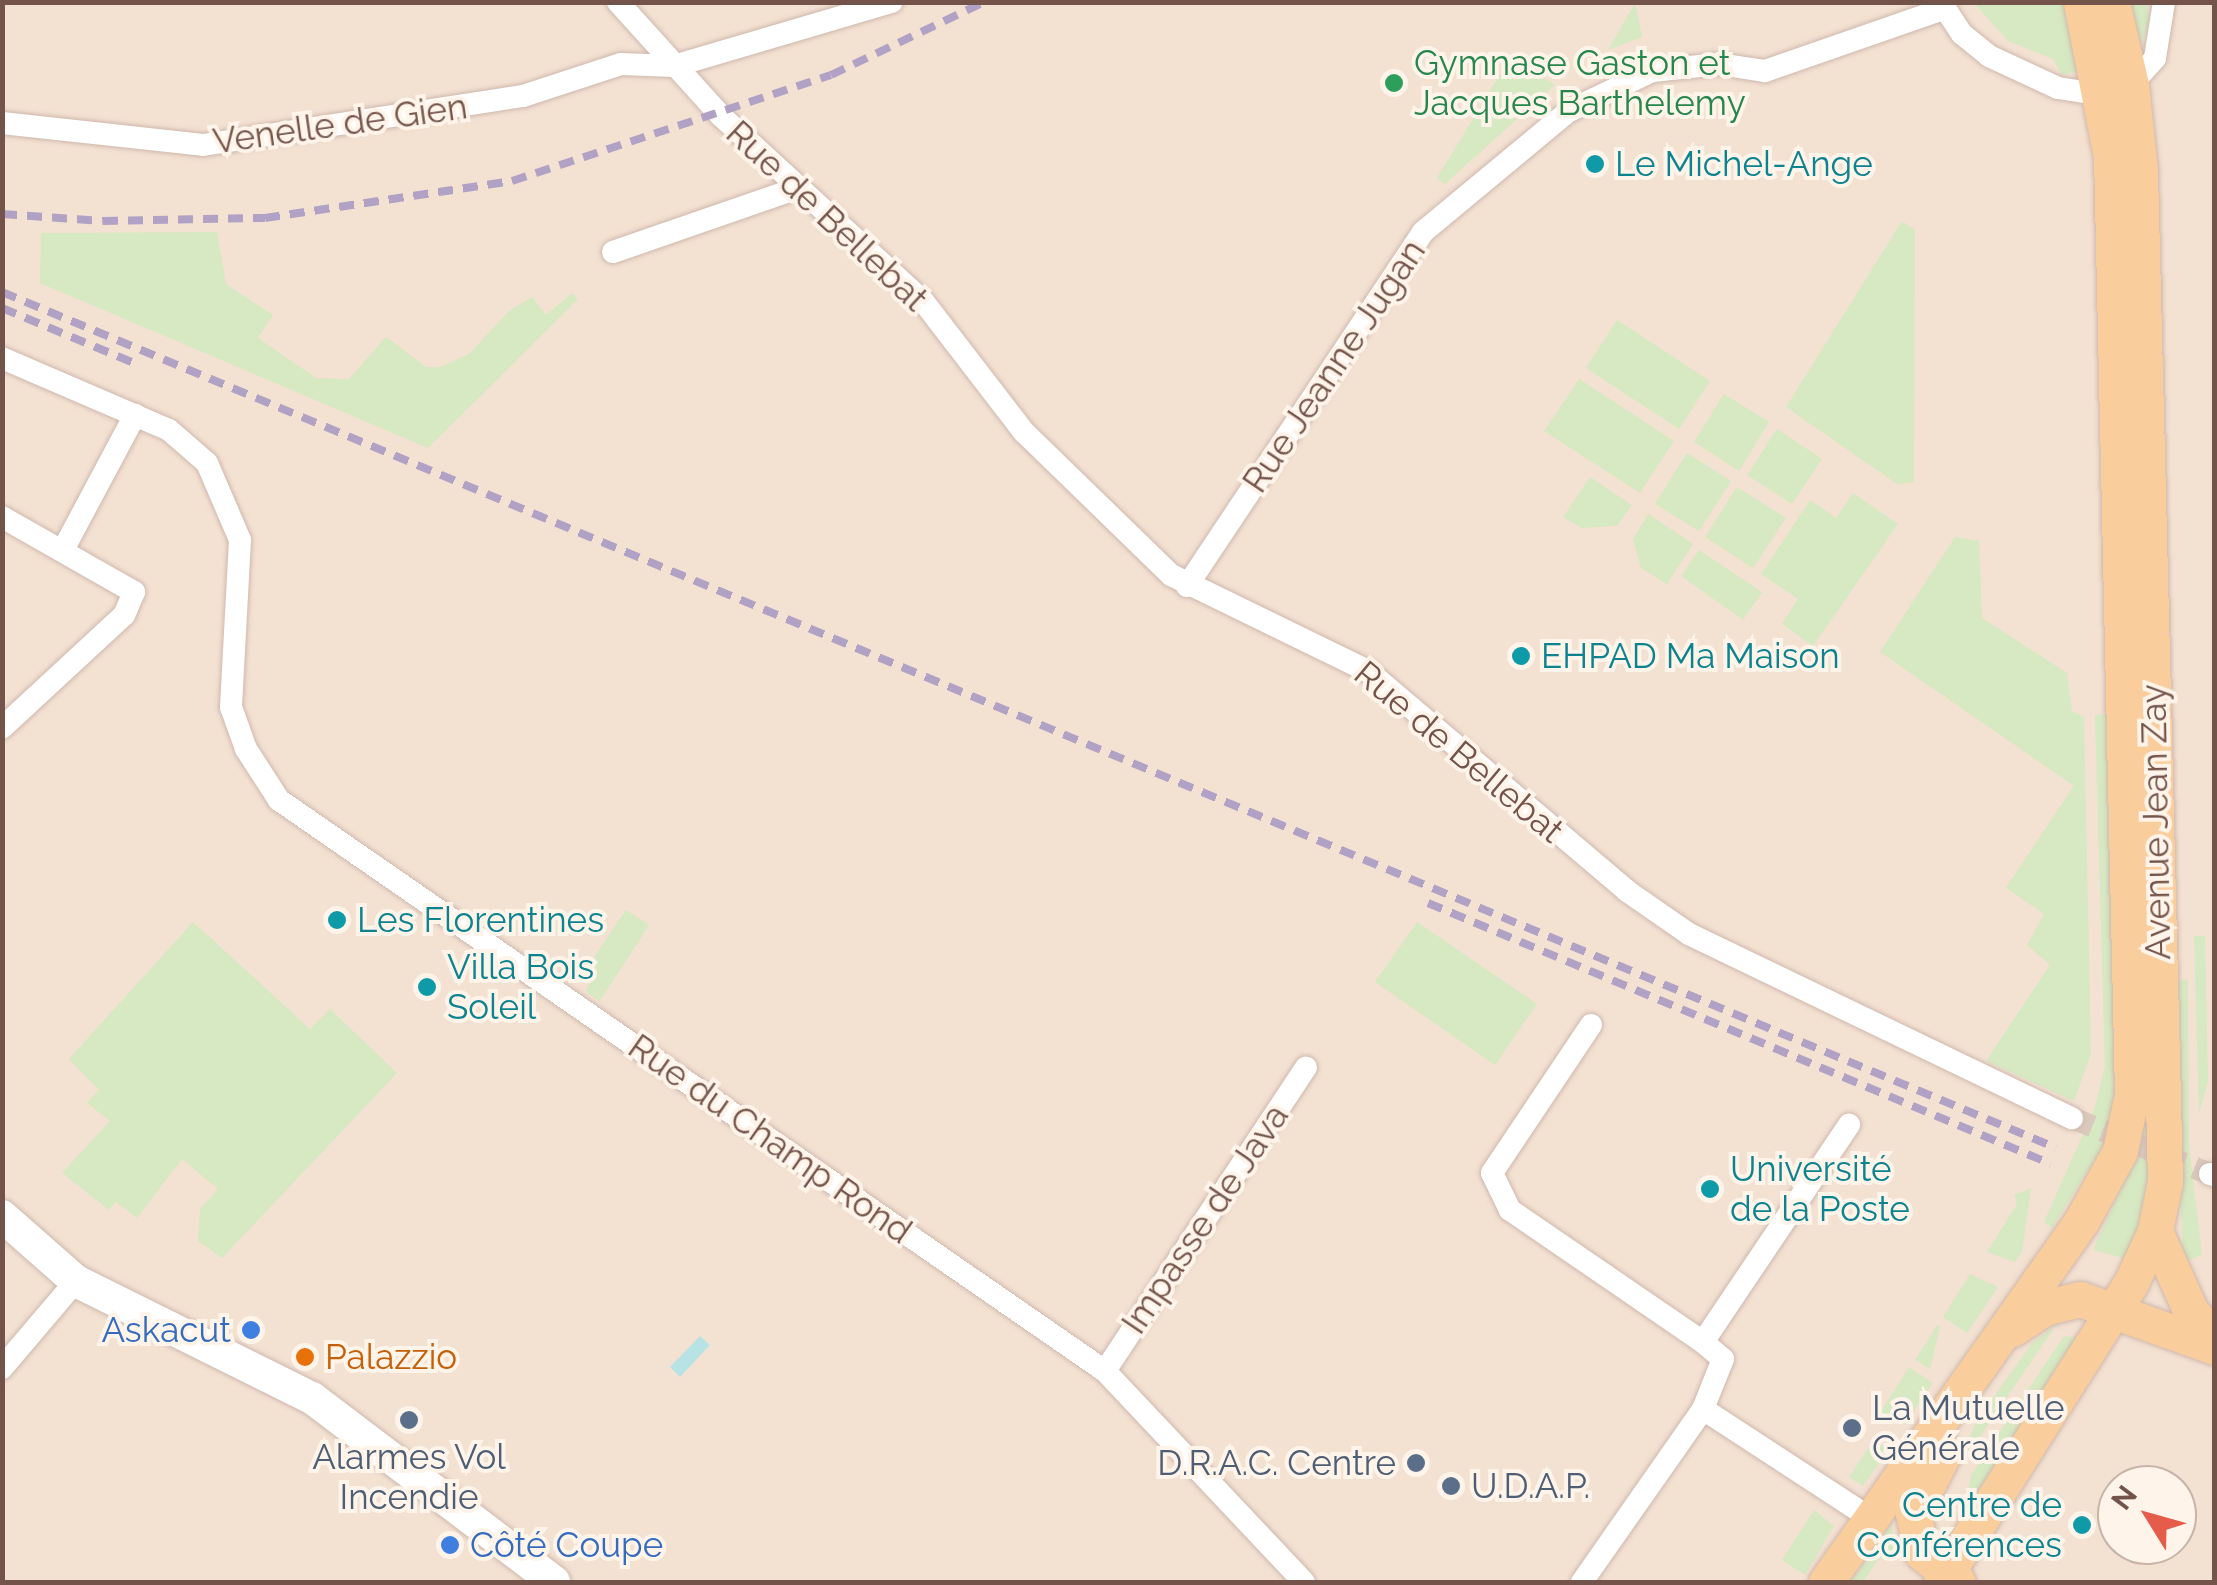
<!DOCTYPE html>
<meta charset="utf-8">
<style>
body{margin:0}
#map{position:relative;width:2217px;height:1585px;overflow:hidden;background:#fcf0e3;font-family:Raleway,sans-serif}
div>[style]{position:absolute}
.residential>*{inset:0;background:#f3e1d2}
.green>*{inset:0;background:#d6e9c2}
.water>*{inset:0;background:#b8e3e5}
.street-tunnel>*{height:22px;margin-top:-11px;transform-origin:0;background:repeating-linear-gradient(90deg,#dac9bd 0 22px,transparent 0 33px)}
.roads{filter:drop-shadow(0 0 2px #cfb8ad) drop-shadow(0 0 2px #cfb8ad)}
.street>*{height:22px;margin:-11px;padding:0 11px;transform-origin:11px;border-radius:11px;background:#fff}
.secondary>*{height:32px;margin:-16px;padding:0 16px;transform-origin:16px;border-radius:16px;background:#fff}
.primary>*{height:35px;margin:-17.5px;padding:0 17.5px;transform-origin:17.5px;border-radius:17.5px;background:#facd9c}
.rail>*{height:8px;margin-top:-4px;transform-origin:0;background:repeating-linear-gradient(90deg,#b1a2c5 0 15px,transparent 0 25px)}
.dots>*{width:28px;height:28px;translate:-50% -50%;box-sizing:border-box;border:5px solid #fff4e9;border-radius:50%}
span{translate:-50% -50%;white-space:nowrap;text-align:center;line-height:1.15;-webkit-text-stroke:8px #fff4e9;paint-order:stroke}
.leisure-label{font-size:35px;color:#27864d}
.left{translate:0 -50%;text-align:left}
.street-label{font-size:35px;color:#74544a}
.culture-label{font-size:35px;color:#0d838f}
.right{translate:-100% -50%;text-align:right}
.shop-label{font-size:35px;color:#366cbe}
.food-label{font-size:35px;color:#c56008}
.service-label{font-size:35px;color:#4e5e75}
.frame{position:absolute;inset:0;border:5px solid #74544a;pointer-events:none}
.north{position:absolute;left:2097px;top:1465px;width:100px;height:100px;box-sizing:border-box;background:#fff4e9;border:2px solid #c7b4a9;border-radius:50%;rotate:307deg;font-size:28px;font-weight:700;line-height:40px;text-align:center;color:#74544a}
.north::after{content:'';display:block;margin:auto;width:35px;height:45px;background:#e55c4a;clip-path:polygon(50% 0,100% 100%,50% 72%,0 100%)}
</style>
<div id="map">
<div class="residential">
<div style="clip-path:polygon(evenodd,3px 3px,2214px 3px,2214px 1582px,3px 1582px,3px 3px,2117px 1485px,2177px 1485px,2177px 1545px,2117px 1545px,2117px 1485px)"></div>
</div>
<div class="green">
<div style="clip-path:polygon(1635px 3px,1642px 37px,1608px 50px)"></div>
<div style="clip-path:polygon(1974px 3px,2071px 3px,2081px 71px,2062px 75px,2053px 59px,2008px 41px)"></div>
<div style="clip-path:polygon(2128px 3px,2146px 3px,2151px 22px,2140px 46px)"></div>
<div style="clip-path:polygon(1510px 58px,1555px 85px,1445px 184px,1437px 178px)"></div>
<div style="clip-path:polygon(1902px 221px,1915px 230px,1914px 482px,1897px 484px,1786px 407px)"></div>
<div style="clip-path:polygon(217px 232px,226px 284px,273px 315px,258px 338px,316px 378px,349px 379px,386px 337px,426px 367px,440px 367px,469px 354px,510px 310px,532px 297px,546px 315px,572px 293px,578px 299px,428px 448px,40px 283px,41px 233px)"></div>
<div style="clip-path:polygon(1617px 320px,1710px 381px,1679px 429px,1586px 368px)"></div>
<div style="clip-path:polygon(1579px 379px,1674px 441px,1640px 493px,1544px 431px)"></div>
<div style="clip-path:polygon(1724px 394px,1769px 422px,1739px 471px,1694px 442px)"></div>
<div style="clip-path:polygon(1777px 429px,1822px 459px,1792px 504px,1747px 475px)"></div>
<div style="clip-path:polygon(1687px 453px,1731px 481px,1699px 531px,1655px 504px)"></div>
<div style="clip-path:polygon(1590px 477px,1632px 505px,1617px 526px,1582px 528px,1563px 517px)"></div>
<div style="clip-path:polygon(1737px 487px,1786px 518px,1753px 568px,1705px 537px)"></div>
<div style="clip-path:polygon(1853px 493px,1898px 524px,1813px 646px,1782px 624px,1798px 599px,1761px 574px,1810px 500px,1836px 518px)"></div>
<div style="clip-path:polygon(1648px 514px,1693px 544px,1667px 584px,1641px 568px,1633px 539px)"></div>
<div style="clip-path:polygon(1955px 537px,1979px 541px,1982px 618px,2067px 673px,2072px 711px,2084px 717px,2091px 1054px,2074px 1101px,1986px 1061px,2050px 965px,2027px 945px,2044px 914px,2006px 888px,2074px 786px,1880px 652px)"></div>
<div style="clip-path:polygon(1699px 550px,1762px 592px,1743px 620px,1681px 576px)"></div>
<div style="clip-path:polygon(2113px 713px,2123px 1066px,2105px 1143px,2052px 1228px,2044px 1222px,2095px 1107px,2105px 1066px,2095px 715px)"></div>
<div style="clip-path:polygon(626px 910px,649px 925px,600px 1001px,586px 992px,592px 974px,586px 969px)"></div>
<div style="clip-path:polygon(193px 922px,310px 1029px,330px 1009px,397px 1073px,222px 1258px,198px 1241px,200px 1209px,218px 1189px,182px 1159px,137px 1218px,116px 1202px,109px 1210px,62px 1173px,110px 1121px,87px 1103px,99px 1090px,69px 1059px)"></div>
<div style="clip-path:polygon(1417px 922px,1537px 1004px,1495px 1065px,1375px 982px)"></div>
<div style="clip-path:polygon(2194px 936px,2205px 936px,2208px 1081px,2199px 1114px)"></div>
<div style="clip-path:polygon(2188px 979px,2189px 1145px,2202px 1255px,2183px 1263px,2173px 983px)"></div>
<div style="clip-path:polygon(2145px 1067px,2154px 1130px,2144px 1213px,2126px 1259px,2093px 1250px,2134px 1160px)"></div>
<div style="clip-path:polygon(2031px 1188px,2022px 1252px,2015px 1262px,1987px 1252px,2017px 1204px,2014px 1195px)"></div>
<div style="clip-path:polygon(1970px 1274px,1998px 1287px,1967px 1333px,1943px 1317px)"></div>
<div style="clip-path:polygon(2057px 1324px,1962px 1463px,1960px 1462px,1976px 1422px,2032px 1343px)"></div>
<div style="clip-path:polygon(1937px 1325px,1940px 1327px,1930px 1369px,1915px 1360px)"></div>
<div style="clip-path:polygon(2064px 1336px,2080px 1338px,1971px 1505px,1966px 1500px,1971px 1475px)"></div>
<div style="clip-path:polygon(1909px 1367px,1933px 1383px,1904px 1425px,1881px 1411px)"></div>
<div style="clip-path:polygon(1874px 1440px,1888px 1450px,1863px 1486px,1849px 1477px)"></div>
<div style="clip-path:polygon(1814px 1510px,1834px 1526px,1805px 1575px,1782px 1560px)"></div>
<div style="clip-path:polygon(1892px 1523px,1893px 1553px,1878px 1560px,1863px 1582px,1850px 1582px)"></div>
</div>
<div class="water">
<div style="clip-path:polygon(700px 1336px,710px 1345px,680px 1377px,670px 1367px)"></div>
</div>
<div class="street-tunnel">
<div style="left:2072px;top:1118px;width:149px;rotate:22.1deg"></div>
</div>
<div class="roads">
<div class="street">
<div style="left:618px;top:2px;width:152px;rotate:47.9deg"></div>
<div style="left:720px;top:115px;width:275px;rotate:42.5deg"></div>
<div style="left:923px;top:301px;width:165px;rotate:52.4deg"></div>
<div style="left:1024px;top:432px;width:205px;rotate:44.2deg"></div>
<div style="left:1171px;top:575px;width:219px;rotate:26deg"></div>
<div style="left:1368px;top:671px;width:340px;rotate:40.3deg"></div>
<div style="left:1627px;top:891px;width:75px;rotate:34.7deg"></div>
<div style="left:1689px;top:934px;width:425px;rotate:25.7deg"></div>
<div style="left:1941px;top:2px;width:38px;rotate:57deg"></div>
<div style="left:1962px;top:34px;width:35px;rotate:39deg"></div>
<div style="left:1989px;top:56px;width:76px;rotate:24.9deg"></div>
<div style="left:2058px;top:88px;width:47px;rotate:8.7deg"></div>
<div style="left:2104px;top:95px;width:29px;rotate:-20deg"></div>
<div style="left:2131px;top:85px;width:36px;rotate:-48deg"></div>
<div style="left:2155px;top:58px;width:57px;rotate:-80.9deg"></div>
<div style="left:2px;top:123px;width:202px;rotate:6.2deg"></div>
<div style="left:203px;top:145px;width:324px;rotate:-8.7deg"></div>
<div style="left:523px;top:96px;width:103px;rotate:-18.1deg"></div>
<div style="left:621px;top:64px;width:53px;rotate:2.2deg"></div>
<div style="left:674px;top:66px;width:227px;rotate:-16.4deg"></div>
<div style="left:613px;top:252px;width:196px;rotate:-19.1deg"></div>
<div style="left:2px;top:358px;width:182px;rotate:23.3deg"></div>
<div style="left:169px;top:430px;width:50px;rotate:41deg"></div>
<div style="left:207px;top:463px;width:84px;rotate:66.8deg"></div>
<div style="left:240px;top:540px;width:167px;rotate:93.1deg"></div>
<div style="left:231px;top:707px;width:45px;rotate:70.3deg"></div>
<div style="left:246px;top:749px;width:61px;rotate:57.1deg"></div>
<div style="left:279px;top:800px;width:1004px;rotate:34.66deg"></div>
<div style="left:1105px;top:1371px;width:290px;rotate:46.7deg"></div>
<div style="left:2px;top:517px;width:152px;rotate:29.6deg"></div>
<div style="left:134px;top:592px;width:25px;rotate:113deg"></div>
<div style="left:124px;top:615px;width:166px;rotate:137.2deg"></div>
<div style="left:64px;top:548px;width:151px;rotate:-61.9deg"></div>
<div style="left:1187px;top:586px;width:425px;rotate:-56.3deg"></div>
<div style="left:1423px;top:232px;width:190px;rotate:-39.7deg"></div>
<div style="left:1569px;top:111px;width:92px;rotate:-25.7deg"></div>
<div style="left:1652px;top:71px;width:67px;rotate:-6deg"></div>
<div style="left:1719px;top:64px;width:47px;rotate:8.7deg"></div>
<div style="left:1765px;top:71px;width:188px;rotate:-19.2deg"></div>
<div style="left:1591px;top:1025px;width:178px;rotate:123.8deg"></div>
<div style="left:1492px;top:1173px;width:41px;rotate:64.1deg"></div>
<div style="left:1510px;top:1210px;width:234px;rotate:34.4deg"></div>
<div style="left:2210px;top:1174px;width:4px;rotate:14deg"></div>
<div style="left:2px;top:1368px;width:114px;rotate:-49.6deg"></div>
<div style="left:1105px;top:1371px;width:364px;rotate:-56.5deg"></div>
<div style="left:1703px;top:1409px;width:199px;rotate:33.1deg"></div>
<div style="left:1582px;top:1582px;width:211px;rotate:-55deg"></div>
<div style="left:1703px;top:1409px;width:54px;rotate:-68.2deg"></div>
<div style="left:1723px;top:1359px;width:26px;rotate:-140deg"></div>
<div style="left:1703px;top:1342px;width:262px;rotate:-56.1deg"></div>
</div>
<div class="secondary">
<div style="left:2px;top:1216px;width:98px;rotate:41.3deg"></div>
<div style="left:76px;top:1281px;width:263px;rotate:26.4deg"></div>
<div style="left:312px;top:1398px;width:304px;rotate:37.2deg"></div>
</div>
<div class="primary">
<div style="left:2155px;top:1231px;width:89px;rotate:66deg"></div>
<div style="left:2191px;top:1312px;width:32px;rotate:44deg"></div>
<div style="left:2012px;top:1329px;width:38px;rotate:-33deg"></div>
<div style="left:2044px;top:1308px;width:37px;rotate:-14deg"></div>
<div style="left:2080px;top:1299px;width:142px;rotate:19.7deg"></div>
<div style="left:1945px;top:1451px;width:70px;rotate:117.3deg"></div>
<div style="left:1913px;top:1513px;width:41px;rotate:77.3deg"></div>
<div style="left:1922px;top:1553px;width:46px;rotate:38.9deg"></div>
<div style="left:1826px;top:1582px;width:441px;rotate:-54.7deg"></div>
<div style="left:2081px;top:1222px;width:81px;rotate:-61.2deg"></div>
<div style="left:2120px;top:1151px;width:58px;rotate:-78.1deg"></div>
<div style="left:2132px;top:1094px;width:937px;rotate:-91.28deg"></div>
<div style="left:2111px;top:157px;width:158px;rotate:-101deg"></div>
<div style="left:1941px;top:1582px;width:354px;rotate:-57.6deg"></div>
<div style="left:2131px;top:1283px;width:57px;rotate:-65.2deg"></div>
<div style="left:2155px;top:1231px;width:51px;rotate:-78.7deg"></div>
<div style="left:2165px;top:1181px;width:1011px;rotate:-91.42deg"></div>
<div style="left:2140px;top:170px;width:85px;rotate:-96deg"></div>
<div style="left:2131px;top:85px;width:85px;rotate:-102.9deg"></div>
</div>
</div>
<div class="rail">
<div style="left:2px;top:214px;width:101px;rotate:4deg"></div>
<div style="left:103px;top:221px;width:162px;rotate:-1.1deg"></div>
<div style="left:265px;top:218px;width:250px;rotate:-8.5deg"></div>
<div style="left:512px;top:181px;width:336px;rotate:-18.4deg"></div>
<div style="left:831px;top:75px;width:170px;rotate:-25.5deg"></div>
<div style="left:2px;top:292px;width:2225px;rotate:22.62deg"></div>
<div style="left:2px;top:308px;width:141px;rotate:22.6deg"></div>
<div style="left:1428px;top:903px;width:675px;rotate:22.73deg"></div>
</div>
<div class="dots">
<div style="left:1394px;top:83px;background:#2e9e5b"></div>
<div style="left:1595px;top:164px;background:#0f9aa8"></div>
<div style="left:1521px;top:656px;background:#0f9aa8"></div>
<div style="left:337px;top:920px;background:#0f9aa8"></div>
<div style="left:427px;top:987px;background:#0f9aa8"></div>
<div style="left:1710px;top:1189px;background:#0f9aa8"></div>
<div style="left:251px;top:1330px;background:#3f7fe0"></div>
<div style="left:305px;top:1357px;background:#e8710a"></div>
<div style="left:409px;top:1420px;background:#5c6f8a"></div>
<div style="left:1852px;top:1428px;background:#5c6f8a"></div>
<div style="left:1416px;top:1463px;background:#5c6f8a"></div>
<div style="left:1451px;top:1486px;background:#5c6f8a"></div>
<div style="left:2082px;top:1525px;background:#0f9aa8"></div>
<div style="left:450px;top:1545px;background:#3f7fe0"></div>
</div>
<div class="leisure-label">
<span class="left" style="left:1414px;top:83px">Gymnase Gaston et<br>Jacques Barthelemy</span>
</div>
<div class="street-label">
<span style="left:340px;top:124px;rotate:-8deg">Venelle de Gien</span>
<span style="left:827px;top:216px;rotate:43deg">Rue de Bellebat</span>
<span style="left:1334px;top:366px;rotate:-56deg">Rue Jeanne Jugan</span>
<span style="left:1459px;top:752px;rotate:40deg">Rue de Bellebat</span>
<span style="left:2156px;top:822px;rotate:-91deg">Avenue Jean Zay</span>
<span style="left:770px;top:1139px;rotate:35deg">Rue du Champ Rond</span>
<span style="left:1205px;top:1219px;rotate:-56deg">Impasse de Java</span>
</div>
<div class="culture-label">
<span class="left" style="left:1615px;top:164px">Le Michel-Ange</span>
<span class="left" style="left:1541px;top:656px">EHPAD Ma Maison</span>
<span class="left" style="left:357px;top:920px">Les Florentines</span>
<span class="left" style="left:447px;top:987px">Villa Bois<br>Soleil</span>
<span class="left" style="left:1730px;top:1189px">Université<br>de la Poste</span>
<span class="right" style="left:2062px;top:1525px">Centre de<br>Conférences</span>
</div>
<div class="shop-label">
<span class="right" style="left:231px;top:1330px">Askacut</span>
<span class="left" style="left:470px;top:1545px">Côté Coupe</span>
</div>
<div class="food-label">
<span class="left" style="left:325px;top:1357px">Palazzio</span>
</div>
<div class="service-label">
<span class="left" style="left:1872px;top:1428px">La Mutuelle<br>Générale</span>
<span style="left:409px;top:1477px">Alarmes Vol<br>Incendie</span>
<span class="right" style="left:1396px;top:1463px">D.R.A.C. Centre</span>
<span class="left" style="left:1471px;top:1486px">U.D.A.P.</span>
</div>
<div class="frame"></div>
<div class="north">N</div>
</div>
